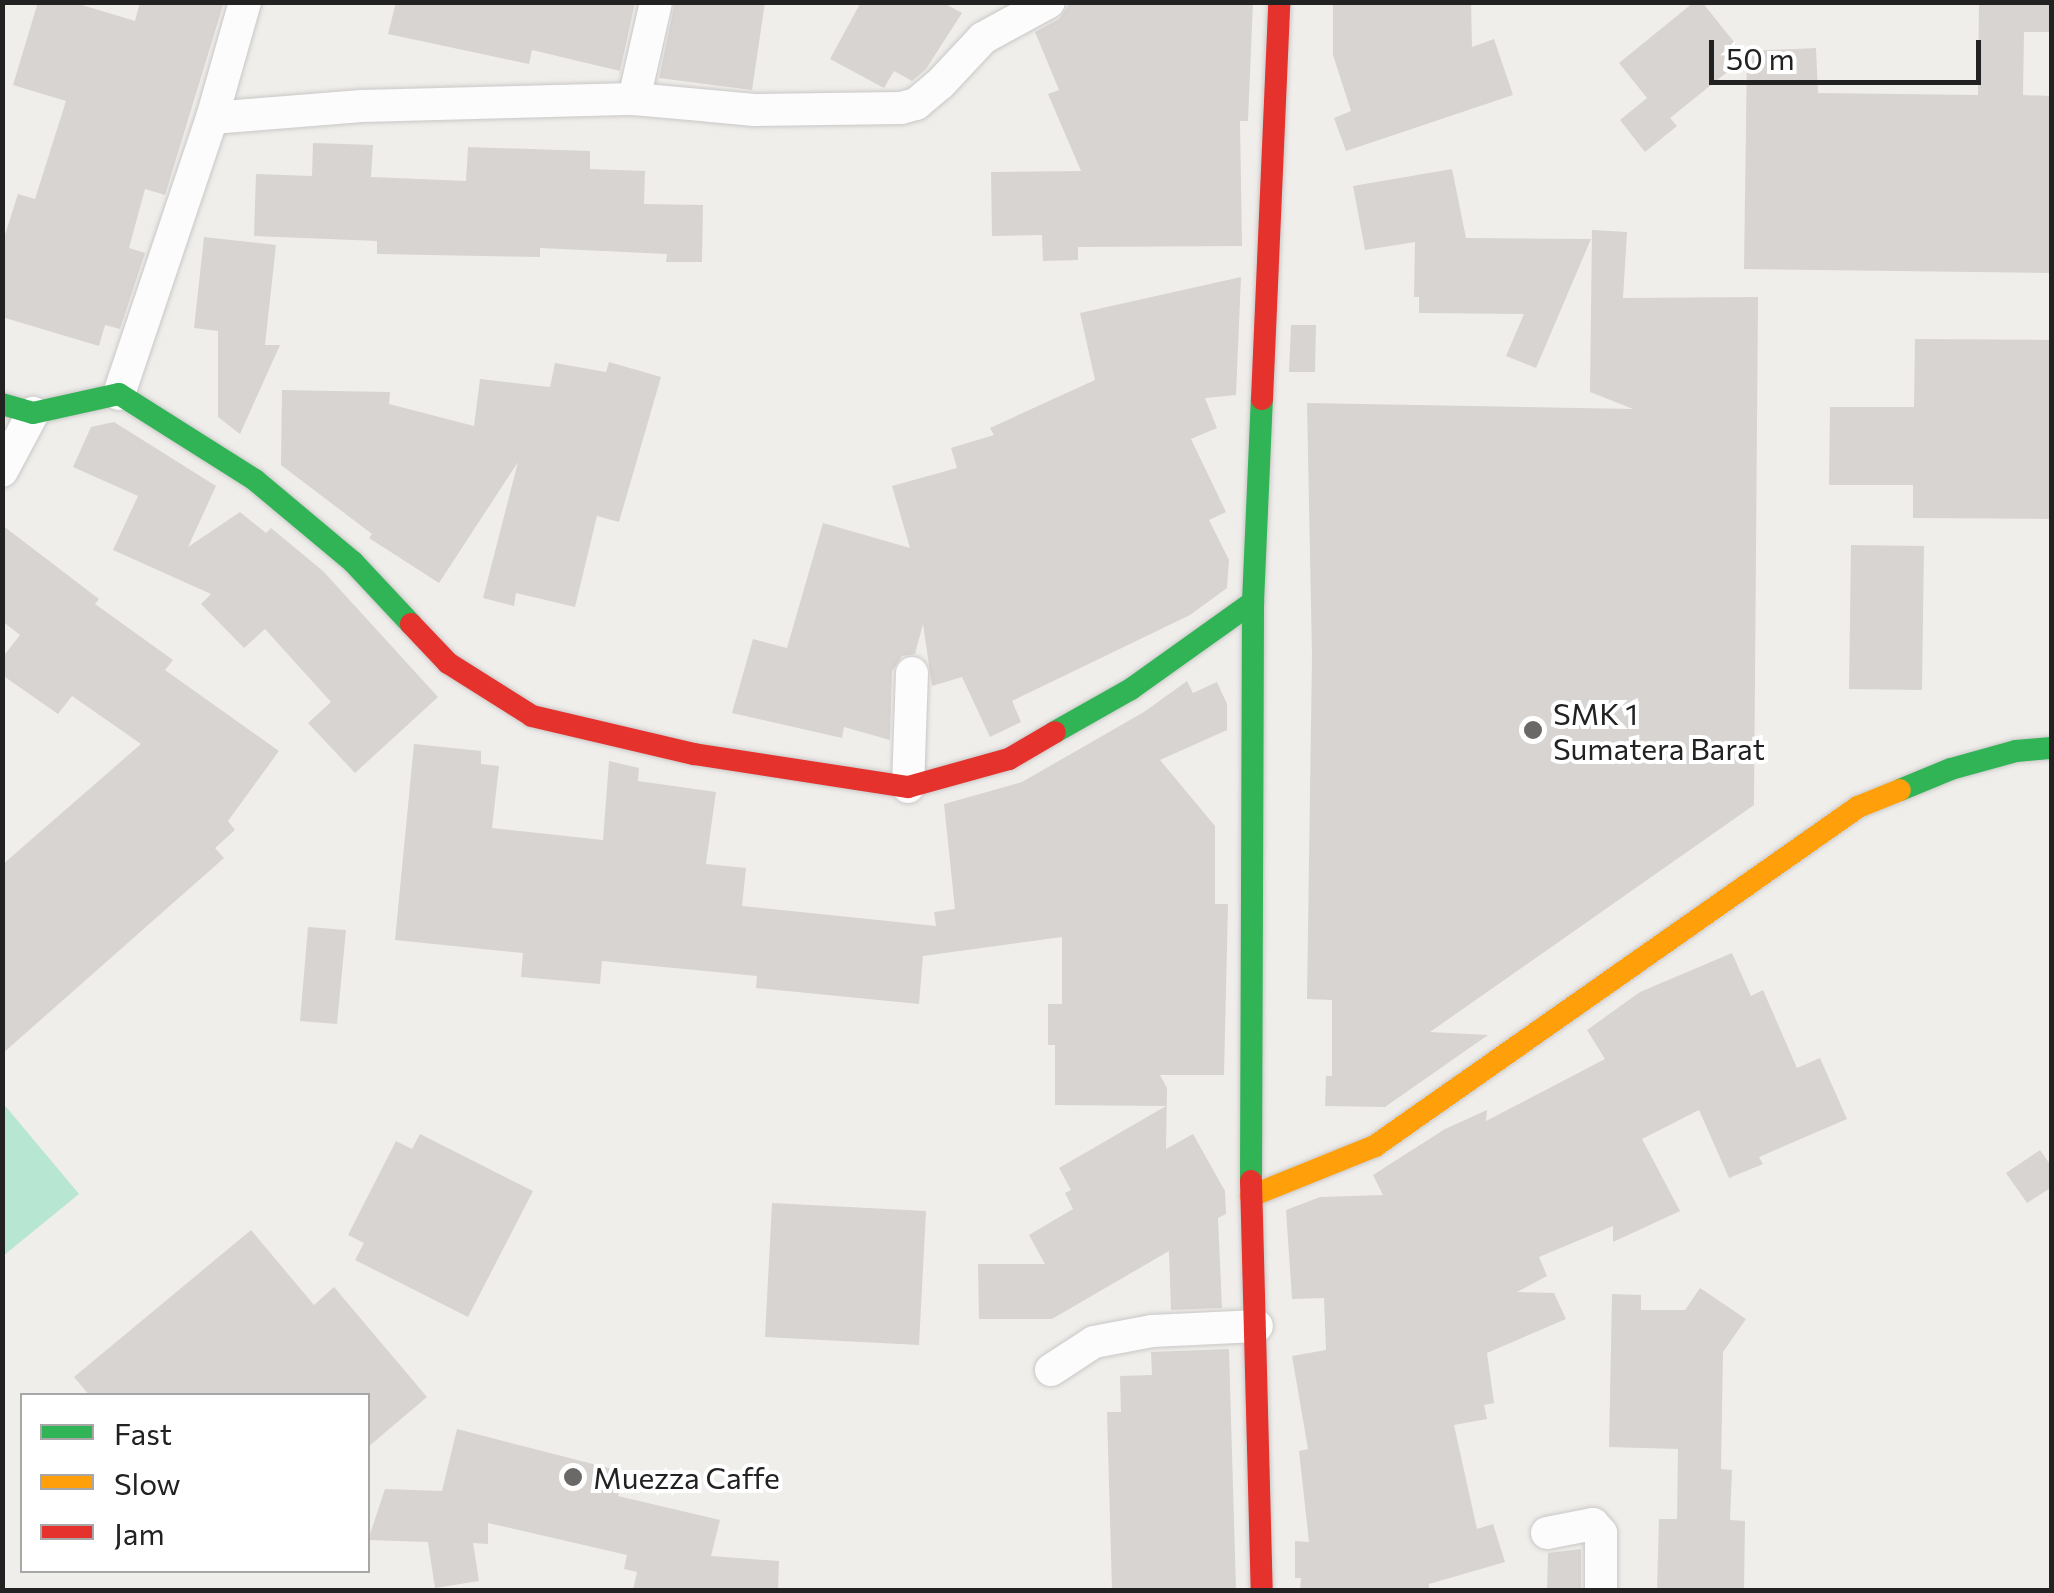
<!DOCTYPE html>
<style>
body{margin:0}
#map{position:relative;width:2054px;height:1593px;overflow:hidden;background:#f0eeeb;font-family:Commissioner,sans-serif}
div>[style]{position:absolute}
.pitch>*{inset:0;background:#b7e6d2}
.building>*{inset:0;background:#d7d4d2}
.roads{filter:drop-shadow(0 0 2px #c9c8c7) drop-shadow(0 0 2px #c9c8c7)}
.street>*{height:32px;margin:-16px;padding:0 16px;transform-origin:16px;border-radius:16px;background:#fdfcfc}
.fast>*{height:22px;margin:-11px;padding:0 11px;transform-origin:11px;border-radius:11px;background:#30b455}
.slow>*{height:22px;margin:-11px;padding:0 11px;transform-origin:11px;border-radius:11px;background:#ff9f0a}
.jam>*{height:22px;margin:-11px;padding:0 11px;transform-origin:11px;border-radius:11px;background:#e5322d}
.dots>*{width:28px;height:28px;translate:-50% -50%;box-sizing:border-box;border:5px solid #fff;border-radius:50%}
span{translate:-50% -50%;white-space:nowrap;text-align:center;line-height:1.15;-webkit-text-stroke:8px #fff;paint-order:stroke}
.poi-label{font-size:30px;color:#222}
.left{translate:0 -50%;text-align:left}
.frame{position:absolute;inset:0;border:5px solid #222;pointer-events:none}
.legend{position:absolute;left:20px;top:1393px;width:350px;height:180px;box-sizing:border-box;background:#fff;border:2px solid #a7a7a7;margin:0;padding:12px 18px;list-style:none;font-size:30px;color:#222}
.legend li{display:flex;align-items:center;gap:20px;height:50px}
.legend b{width:50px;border:2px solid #a7a7a7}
.scale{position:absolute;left:1709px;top:40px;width:272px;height:45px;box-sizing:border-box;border:5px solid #222;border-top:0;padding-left:12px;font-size:30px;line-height:35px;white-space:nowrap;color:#222;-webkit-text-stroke:8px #fff;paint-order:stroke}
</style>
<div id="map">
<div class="pitch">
<div style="clip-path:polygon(2px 1102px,79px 1194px,3px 1256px,2px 1256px)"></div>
</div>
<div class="building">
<div style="clip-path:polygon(38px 2px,72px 2px,135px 21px,140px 2px,224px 2px,165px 195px,145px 189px,129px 248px,145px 253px,120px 329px,105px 325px,99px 346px,2px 317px,2px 244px,18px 194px,35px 199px,66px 101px,13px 85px)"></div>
<div style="clip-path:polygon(396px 2px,635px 2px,620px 71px,532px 50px,529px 64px,388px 34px)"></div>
<div style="clip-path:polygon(675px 2px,765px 2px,752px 90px,659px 78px)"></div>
<div style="clip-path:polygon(861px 2px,942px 2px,962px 13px,926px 69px,912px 81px,894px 71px,884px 88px,830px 59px)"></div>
<div style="clip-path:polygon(1071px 2px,1253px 2px,1248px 121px,1240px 121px,1242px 246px,1078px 247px,1078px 260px,1043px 261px,1042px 235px,992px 236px,991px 172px,1081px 171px,1048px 94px,1059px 90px,1035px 32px,1059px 19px)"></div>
<div style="clip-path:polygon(1333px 2px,1471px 2px,1472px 47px,1494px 39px,1513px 95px,1346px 151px,1334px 118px,1351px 111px,1333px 55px)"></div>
<div style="clip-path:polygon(1694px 2px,1702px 2px,1746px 57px,1670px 118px,1677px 126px,1645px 152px,1620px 120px,1647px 98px,1619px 63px)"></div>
<div style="clip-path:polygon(1979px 2px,2052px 2px,2052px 32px,2024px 32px,2023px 95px,2052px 96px,2052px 273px,1744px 269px,1747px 51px,1816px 48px,1818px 93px,1978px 95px)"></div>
<div style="clip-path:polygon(313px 143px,373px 145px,371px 177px,466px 181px,468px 147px,590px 151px,590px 169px,645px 171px,644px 204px,703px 205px,702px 262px,666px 262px,667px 254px,540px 248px,540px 257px,377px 254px,377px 241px,254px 236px,256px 174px,312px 176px)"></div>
<div style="clip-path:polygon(1452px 169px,1466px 238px,1591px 239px,1536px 368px,1506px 356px,1524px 314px,1419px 313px,1419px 297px,1414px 297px,1415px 242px,1365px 250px,1353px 186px)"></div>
<div style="clip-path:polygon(1592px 230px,1627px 232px,1623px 298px,1758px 297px,1754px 805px,1430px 1032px,1488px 1035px,1385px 1107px,1325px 1106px,1326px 1076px,1332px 1076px,1332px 1000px,1307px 999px,1312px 655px,1307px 403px,1633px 409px,1590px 392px)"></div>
<div style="clip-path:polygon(204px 237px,276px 245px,265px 345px,280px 345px,240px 434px,218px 417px,218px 331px,194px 328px)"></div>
<div style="clip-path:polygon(1241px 277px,1236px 395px,1205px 398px,1217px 428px,1191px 439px,1226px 512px,1209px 520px,1229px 560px,1227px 588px,1190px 615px,1012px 701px,1021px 722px,990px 737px,962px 677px,932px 686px,923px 624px,915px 654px,902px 656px,892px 671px,890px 740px,844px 727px,842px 738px,732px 713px,753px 639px,787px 648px,823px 523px,910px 548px,892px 486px,957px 468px,951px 448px,994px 435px,990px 428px,1095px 380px,1080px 313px)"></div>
<div style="clip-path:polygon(1291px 325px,1316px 325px,1315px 372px,1289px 372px)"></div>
<div style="clip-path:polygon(1915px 339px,2052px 340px,2052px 519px,1913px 518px,1913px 485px,1829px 485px,1830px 407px,1914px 407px)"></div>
<div style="clip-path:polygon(609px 362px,661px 377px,619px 522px,597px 516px,575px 607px,516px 593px,514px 606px,483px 598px,518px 462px,439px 583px,369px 538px,372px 534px,281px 465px,282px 390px,390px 392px,389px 404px,474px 426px,480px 379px,550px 387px,555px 363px,606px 372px)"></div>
<div style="clip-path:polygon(114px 422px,216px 486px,188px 547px,240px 512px,266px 533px,271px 528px,323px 571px,438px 697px,355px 773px,308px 723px,331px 702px,265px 629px,244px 648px,201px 604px,211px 594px,113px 550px,138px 496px,73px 467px,91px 427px)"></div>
<div style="clip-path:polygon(2px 525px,99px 599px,95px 604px,173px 660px,165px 670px,279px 751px,228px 821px,235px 830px,215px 848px,224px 858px,2px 1054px,2px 865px,141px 744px,72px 696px,58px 714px,2px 675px,2px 658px,20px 635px,2px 621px)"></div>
<div style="clip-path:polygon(1851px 545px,1924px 546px,1922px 690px,1849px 689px)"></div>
<div style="clip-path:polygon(1187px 681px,1193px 693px,1217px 682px,1227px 704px,1227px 730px,1160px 760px,1215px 826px,1215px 904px,1228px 904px,1224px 1075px,1160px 1075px,1167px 1088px,1166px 1149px,1193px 1134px,1225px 1191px,1226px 1214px,1218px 1218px,1222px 1308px,1171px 1310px,1169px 1251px,1052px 1319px,979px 1319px,978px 1264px,1045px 1264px,1029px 1235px,1073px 1209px,1065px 1193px,1071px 1190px,1059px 1168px,1166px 1106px,1055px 1105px,1055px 1045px,1048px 1045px,1048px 1004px,1062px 1004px,1062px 937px,923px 956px,919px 1004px,756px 988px,757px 976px,602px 961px,600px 984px,521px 977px,523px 953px,395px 940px,414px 744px,481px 751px,481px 764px,499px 766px,492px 828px,603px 840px,609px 761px,639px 768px,638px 781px,716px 792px,706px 864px,746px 868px,742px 906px,936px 926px,934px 912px,955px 909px,944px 804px,1022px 782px,1144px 712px)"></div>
<div style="clip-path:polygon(308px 927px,346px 930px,337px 1024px,300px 1021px)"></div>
<div style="clip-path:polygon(1732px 953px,1751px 996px,1763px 990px,1797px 1068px,1820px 1058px,1847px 1119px,1759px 1157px,1763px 1164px,1729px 1178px,1699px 1110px,1642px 1139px,1680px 1211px,1613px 1242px,1613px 1226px,1539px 1257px,1547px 1276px,1517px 1292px,1554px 1293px,1566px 1319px,1487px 1353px,1494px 1403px,1484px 1405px,1487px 1419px,1454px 1425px,1477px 1529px,1493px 1524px,1505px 1562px,1429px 1584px,1429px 1590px,1300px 1590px,1301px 1578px,1295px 1578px,1295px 1541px,1309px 1542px,1299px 1451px,1308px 1449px,1292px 1356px,1326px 1350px,1324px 1298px,1292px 1299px,1286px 1210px,1320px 1197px,1383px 1195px,1373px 1175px,1445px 1129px,1487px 1110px,1486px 1121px,1605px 1059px,1587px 1030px,1640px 992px)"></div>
<div style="clip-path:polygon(420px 1134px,533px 1191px,468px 1317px,355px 1260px,364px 1243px,348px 1235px,396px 1141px,412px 1149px)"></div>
<div style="clip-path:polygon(2040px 1150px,2052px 1167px,2052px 1187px,2027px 1203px,2006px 1173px)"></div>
<div style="clip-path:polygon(772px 1203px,926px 1211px,919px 1345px,765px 1337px)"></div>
<div style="clip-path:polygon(251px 1230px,314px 1305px,334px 1287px,427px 1397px,368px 1447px,368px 1396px,90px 1396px,74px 1377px)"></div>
<div style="clip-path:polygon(1700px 1288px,1746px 1319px,1723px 1352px,1721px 1469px,1732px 1470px,1730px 1520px,1745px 1521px,1744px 1590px,1657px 1590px,1659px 1519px,1677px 1519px,1678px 1449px,1609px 1447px,1612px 1294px,1641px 1295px,1641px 1310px,1685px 1310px)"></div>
<div style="clip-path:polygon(1229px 1349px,1236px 1590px,1112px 1590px,1107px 1412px,1121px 1412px,1120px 1376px,1152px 1375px,1151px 1352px)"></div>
<div style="clip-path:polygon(457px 1429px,624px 1472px,618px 1496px,720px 1520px,711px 1556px,779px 1561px,778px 1590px,633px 1590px,637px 1572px,624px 1569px,627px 1555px,488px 1523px,488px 1544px,473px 1543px,479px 1581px,435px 1588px,428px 1542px,368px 1540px,385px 1489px,442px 1491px)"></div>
<div style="clip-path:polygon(1581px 1549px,1581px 1590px,1547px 1590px,1548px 1553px)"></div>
</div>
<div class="roads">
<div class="street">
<div style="left:634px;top:99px;width:99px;rotate:-77.2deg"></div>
<div style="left:212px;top:118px;width:150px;rotate:-4.6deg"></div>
<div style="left:362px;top:106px;width:272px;rotate:-1.5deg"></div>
<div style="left:634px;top:99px;width:121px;rotate:5.2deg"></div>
<div style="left:755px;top:110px;width:146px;rotate:-0.8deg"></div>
<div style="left:901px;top:108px;width:16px;rotate:-15deg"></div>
<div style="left:916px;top:104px;width:31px;rotate:-40deg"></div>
<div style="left:940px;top:84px;width:63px;rotate:-46.9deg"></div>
<div style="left:983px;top:38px;width:75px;rotate:-28.6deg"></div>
<div style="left:119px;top:394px;width:291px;rotate:-71.4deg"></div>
<div style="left:212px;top:118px;width:121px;rotate:-74.1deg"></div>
<div style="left:2px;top:471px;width:66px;rotate:-61.9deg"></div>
<div style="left:908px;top:787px;width:114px;rotate:-88deg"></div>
<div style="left:1051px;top:1370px;width:51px;rotate:-33.1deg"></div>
<div style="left:1094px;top:1342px;width:59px;rotate:-10.7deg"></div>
<div style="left:1152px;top:1331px;width:105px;rotate:-2.7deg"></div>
<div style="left:1547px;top:1533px;width:47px;rotate:-11.1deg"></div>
<div style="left:1593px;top:1524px;width:12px;rotate:48deg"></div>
<div style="left:1601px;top:1533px;width:57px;rotate:90deg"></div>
</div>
<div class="fast">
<div style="left:2px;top:404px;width:32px;rotate:16deg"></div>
<div style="left:33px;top:413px;width:88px;rotate:-12.5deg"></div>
<div style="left:119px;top:394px;width:161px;rotate:32.3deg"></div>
<div style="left:255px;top:480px;width:128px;rotate:39.9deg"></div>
<div style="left:353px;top:562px;width:85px;rotate:46.9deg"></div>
<div style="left:1055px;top:732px;width:87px;rotate:-29.5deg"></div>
<div style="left:1131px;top:689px;width:150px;rotate:-35.5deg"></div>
<div style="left:1900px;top:790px;width:55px;rotate:-22.4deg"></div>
<div style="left:1951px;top:769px;width:67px;rotate:-15.5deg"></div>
<div style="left:2016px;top:751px;width:36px;rotate:-5deg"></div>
<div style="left:1251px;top:1181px;width:579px;rotate:-89.8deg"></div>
<div style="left:1253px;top:602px;width:203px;rotate:-87.5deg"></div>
</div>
<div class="slow">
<div style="left:1251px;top:1196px;width:134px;rotate:-22deg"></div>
<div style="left:1375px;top:1146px;width:590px;rotate:-35.06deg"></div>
<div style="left:1858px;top:807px;width:45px;rotate:-22deg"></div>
</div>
<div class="jam">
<div style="left:1262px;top:399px;width:397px;rotate:-87.5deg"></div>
<div style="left:411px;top:624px;width:54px;rotate:46.5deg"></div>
<div style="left:448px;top:663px;width:99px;rotate:32.2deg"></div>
<div style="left:532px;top:716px;width:166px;rotate:13.2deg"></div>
<div style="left:694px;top:754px;width:217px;rotate:8.8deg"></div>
<div style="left:908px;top:787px;width:105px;rotate:-15.5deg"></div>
<div style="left:1009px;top:759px;width:53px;rotate:-30.4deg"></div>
<div style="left:1251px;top:1181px;width:409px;rotate:88.5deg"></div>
</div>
</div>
<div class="dots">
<div style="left:1533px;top:730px;background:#6a6968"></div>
<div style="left:573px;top:1477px;background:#6a6968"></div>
</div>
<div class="poi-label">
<span class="left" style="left:1553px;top:730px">SMK 1<br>Sumatera Barat</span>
<span class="left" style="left:593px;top:1477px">Muezza Caffe</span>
</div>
<div class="frame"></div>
<ul class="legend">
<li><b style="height:12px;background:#30b455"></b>Fast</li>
<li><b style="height:12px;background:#ff9f0a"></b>Slow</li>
<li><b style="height:12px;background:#e5322d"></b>Jam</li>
</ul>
<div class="scale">50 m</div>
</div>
